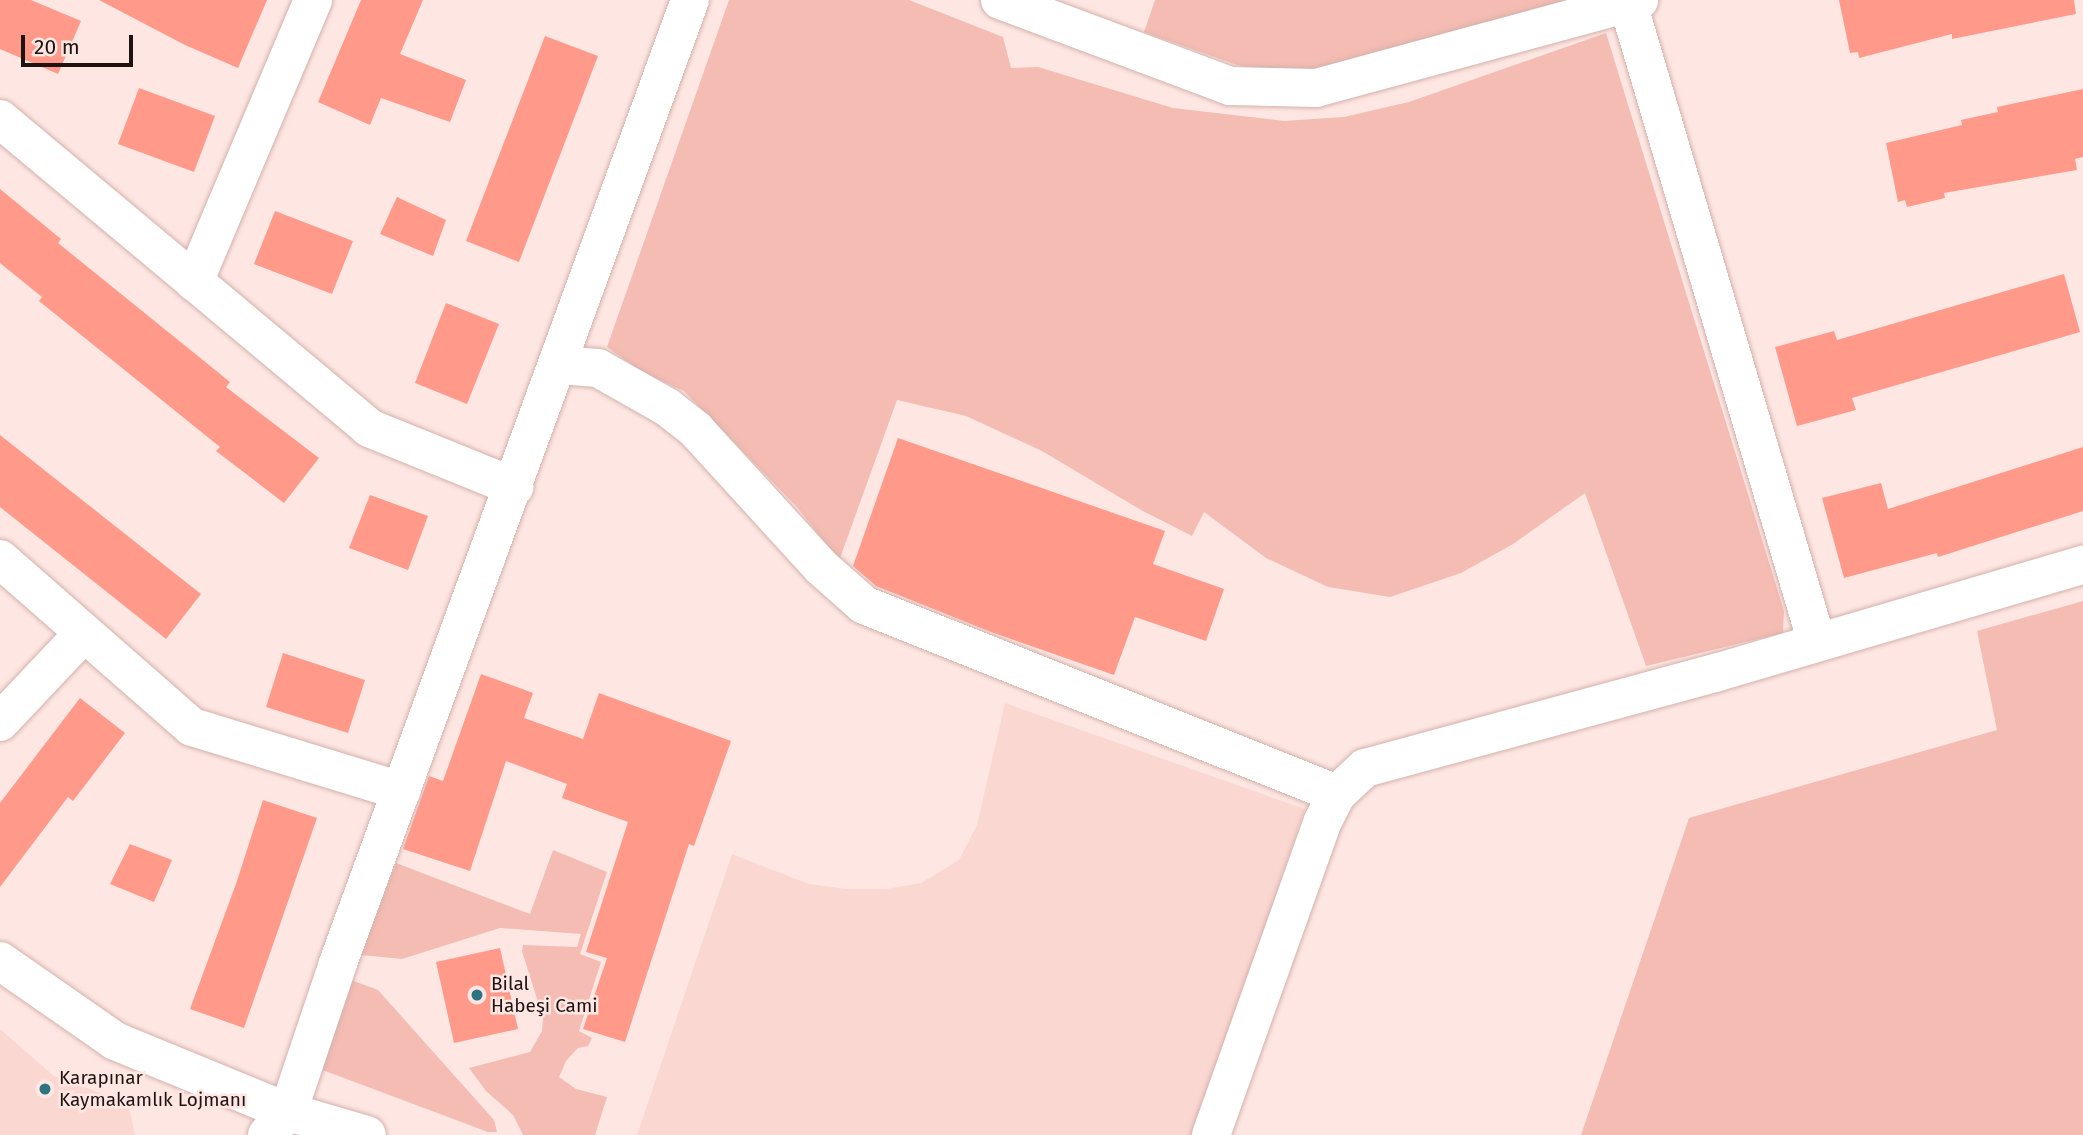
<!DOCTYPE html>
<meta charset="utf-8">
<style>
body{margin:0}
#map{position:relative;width:2083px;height:1135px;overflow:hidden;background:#fee7e3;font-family:"Fira Sans",sans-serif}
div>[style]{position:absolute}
.built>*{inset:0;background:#fbd7d1}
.green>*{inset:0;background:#f4bcb3}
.building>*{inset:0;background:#ff9a8b}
.roads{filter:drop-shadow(0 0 2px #d4b1ab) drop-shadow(0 0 2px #d4b1ab)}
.street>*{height:38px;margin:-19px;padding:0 19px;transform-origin:19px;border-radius:19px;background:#fff}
.dots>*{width:19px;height:19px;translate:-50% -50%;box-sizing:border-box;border:4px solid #fee7e3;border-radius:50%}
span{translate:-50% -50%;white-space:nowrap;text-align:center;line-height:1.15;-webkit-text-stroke:5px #fee7e3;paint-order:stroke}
.poi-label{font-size:19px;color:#1f1311}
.left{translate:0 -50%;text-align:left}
.scale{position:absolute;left:21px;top:35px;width:112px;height:32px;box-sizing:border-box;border:4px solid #1f1311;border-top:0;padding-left:9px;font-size:21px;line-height:24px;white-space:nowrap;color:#1f1311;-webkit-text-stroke:5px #fee7e3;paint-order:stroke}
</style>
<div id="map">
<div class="built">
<div style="clip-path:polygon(1005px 703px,1305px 809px,1193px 1135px,637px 1135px,732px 854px,809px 884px,847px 889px,886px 889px,921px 883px,959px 860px,977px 825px)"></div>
<div style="clip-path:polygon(0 1029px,54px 1076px,128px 1103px,135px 1135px,0 1135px)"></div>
</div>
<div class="green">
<div style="clip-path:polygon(729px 0,909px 0,1003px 37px,1011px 68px,1038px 67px,1173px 108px,1284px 121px,1344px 117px,1409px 102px,1606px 33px,1784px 611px,1783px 633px,1646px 666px,1585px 493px,1513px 544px,1461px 573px,1390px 597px,1328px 587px,1266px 558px,1204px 512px,1192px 536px,1141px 510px,1042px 451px,966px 416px,897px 400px,839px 561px,797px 507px,684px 391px,642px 372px,607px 347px)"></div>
<div style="clip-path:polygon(1155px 0,1566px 0,1316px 70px,1278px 73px,1237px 65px,1144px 32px)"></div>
<div style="clip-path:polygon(2083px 601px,2083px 1135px,1581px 1135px,1689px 818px,1997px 730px,1977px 631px)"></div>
<div style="clip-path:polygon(553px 850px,607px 872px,580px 954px,601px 962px,579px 1031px,592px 1038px,588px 1046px,578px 1048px,566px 1061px,559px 1077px,576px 1089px,607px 1097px,595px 1135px,523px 1135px,513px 1115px,486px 1091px,469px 1068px,530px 1052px,542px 1031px,543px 1018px,522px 951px,523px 945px,577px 947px,581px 934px,500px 928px,402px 959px,361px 955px,396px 863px,530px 914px)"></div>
<div style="clip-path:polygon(351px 980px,378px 990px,494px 1120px,497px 1132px,488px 1132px,320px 1069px)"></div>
</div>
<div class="building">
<div style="clip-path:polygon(0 0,31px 0,81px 21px,58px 74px,0 49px)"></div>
<div style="clip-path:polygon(99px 0,267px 0,238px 68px,185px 45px)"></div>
<div style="clip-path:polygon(361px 0,423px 0,400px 54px,466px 80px,450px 122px,381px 98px,370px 125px,318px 102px)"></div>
<div style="clip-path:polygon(1839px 0,2074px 0,2076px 14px,1952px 39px,1952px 34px,1859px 58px,1858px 52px,1850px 53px)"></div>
<div style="clip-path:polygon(545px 36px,598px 56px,519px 262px,466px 241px)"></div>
<div style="clip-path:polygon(139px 88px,215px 116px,194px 172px,118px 144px)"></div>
<div style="clip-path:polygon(2083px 89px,2083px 157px,2075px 159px,2077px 170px,1944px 193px,1945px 198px,1907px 207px,1905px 200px,1898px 202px,1886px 143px,1962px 125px,1961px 120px,1998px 112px,1997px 107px)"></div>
<div style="clip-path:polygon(0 189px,61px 239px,58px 243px,230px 382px,226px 387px,319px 458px,284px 503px,216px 451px,220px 447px,39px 301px,42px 297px,0 263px)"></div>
<div style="clip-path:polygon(397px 197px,446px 220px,433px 256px,380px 234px)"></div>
<div style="clip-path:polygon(275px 211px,353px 241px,332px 294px,254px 264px)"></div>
<div style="clip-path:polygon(2064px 274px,2080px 332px,1852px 398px,1856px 410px,1797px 426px,1775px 347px,1834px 331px,1837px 340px)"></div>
<div style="clip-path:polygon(446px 303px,499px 324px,467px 404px,415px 383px)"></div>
<div style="clip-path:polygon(0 435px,201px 594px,166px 639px,0 507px)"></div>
<div style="clip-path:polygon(898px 438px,1165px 531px,1153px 564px,1224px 589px,1206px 641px,1135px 617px,1114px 675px,991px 632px,876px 586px,853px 566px)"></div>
<div style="clip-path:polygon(2083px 447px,2083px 511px,1938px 557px,1937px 553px,1844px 578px,1822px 498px,1881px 483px,1888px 509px)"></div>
<div style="clip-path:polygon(370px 495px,428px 516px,408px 570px,349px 548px)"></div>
<div style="clip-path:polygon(283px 653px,365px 680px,348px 733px,266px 707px)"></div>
<div style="clip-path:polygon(481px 674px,533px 693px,524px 718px,583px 739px,599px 693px,731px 741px,694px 846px,689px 844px,625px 1042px,583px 1029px,607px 958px,586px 952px,628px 822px,562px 798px,567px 784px,506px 761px,470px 871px,403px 849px,429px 776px,443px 781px)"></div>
<div style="clip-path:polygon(80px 698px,125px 733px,73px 801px,68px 797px,0 887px,0 803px)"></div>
<div style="clip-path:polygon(263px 800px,317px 818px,244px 1028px,190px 1009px,237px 881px)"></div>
<div style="clip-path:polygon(130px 844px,172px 860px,154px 902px,110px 884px)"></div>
<div style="clip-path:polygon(500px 948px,518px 1029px,454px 1043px,436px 962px)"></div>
</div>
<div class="roads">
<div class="street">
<div style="left:1000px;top:0;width:246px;rotate:20.5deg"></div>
<div style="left:1230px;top:86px;width:86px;rotate:1.3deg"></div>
<div style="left:1316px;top:88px;width:335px;rotate:-15.2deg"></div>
<div style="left:1627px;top:0;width:670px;rotate:73.54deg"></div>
<div style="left:0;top:119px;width:481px;rotate:39.9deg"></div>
<div style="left:369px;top:428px;width:157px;rotate:22.1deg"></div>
<div style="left:194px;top:282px;width:306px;rotate:-67.1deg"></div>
<div style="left:558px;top:365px;width:40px;rotate:4.3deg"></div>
<div style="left:598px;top:368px;width:79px;rotate:29.5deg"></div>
<div style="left:667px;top:407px;width:37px;rotate:38deg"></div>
<div style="left:696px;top:430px;width:185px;rotate:47.6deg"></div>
<div style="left:821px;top:567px;width:57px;rotate:41.5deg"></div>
<div style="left:864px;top:605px;width:509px;rotate:21.78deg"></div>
<div style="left:0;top:559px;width:255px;rotate:41.2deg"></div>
<div style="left:192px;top:727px;width:219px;rotate:17deg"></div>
<div style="left:0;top:722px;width:122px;rotate:-46.7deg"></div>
<div style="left:0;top:961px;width:140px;rotate:34.8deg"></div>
<div style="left:115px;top:1041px;width:187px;rotate:22.3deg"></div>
<div style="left:288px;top:1112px;width:82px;rotate:16.2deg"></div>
<div style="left:267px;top:1135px;width:31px;rotate:-48deg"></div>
<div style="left:288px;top:1112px;width:157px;rotate:-71.4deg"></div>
<div style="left:338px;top:963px;width:1025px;rotate:-69.92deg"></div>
<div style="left:1211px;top:1135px;width:333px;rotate:-70.4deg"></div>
<div style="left:1323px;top:821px;width:30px;rotate:-63deg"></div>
<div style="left:1337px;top:794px;width:38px;rotate:-43deg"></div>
<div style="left:1365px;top:768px;width:363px;rotate:-15.2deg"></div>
<div style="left:1715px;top:673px;width:384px;rotate:-16.4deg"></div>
</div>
</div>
<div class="dots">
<div style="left:477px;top:995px;background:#2e7382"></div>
<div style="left:45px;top:1089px;background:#2e7382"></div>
</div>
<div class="poi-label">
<span class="left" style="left:491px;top:995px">Bilal<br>Habeşi Cami</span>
<span class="left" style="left:59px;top:1089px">Karapınar<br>Kaymakamlık Lojmanı</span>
</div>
<div class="scale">20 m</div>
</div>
